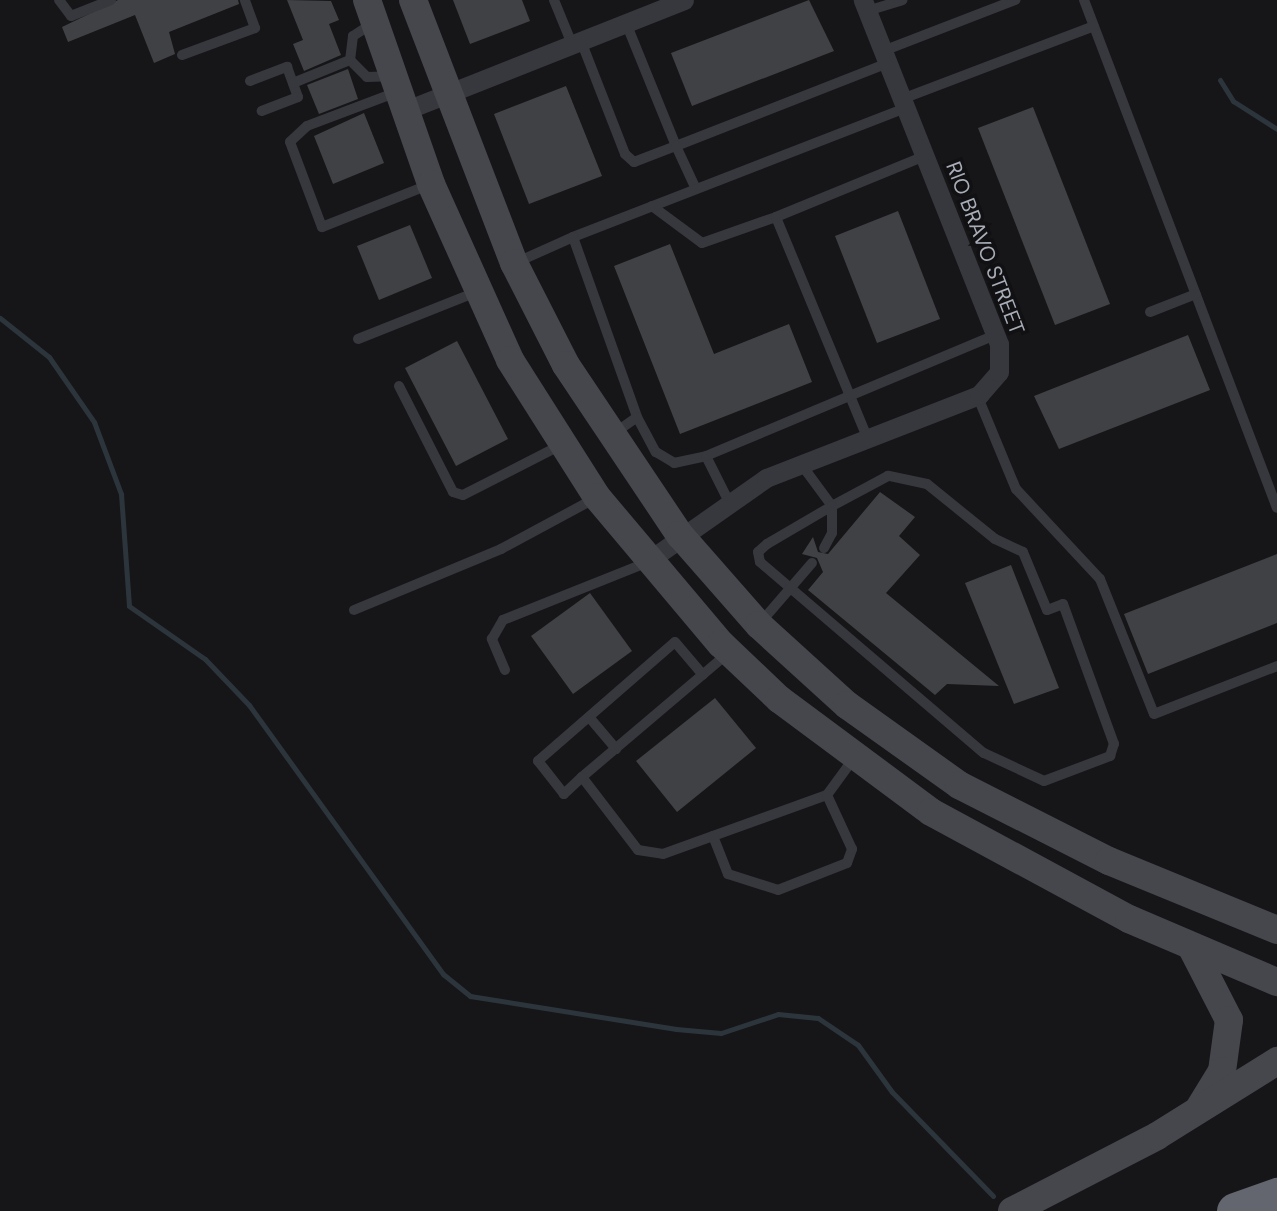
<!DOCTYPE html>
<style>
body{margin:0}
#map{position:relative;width:1277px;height:1211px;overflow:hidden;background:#161618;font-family:"DM Sans",sans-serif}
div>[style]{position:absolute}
.stream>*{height:5px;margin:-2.5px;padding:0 2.5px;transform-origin:2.5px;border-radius:2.5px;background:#2c353c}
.building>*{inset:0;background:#404145}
.service>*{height:10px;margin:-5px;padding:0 5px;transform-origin:5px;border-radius:5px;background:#37383d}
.minor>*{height:19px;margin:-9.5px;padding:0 9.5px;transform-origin:9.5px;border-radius:9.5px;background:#37383d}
.secondary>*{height:28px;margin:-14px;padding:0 14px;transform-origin:14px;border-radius:14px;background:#45474d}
.motorway>*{height:37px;margin:-18.5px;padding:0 18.5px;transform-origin:18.5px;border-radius:18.5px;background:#63666e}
span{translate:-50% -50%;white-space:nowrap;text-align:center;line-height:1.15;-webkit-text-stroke:7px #111113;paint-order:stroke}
.street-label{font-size:21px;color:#a8adb8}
</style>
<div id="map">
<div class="stream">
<div style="left:1220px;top:80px;width:25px;rotate:58deg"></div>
<div style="left:1233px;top:101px;width:52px;rotate:32.5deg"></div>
<div style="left:0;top:318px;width:63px;rotate:38.5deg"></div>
<div style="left:49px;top:357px;width:79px;rotate:55.3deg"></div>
<div style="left:94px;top:422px;width:77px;rotate:69.4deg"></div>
<div style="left:121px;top:494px;width:112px;rotate:85.9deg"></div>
<div style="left:129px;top:606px;width:93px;rotate:34.9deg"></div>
<div style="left:205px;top:659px;width:64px;rotate:46.3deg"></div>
<div style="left:249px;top:705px;width:332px;rotate:54.2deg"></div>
<div style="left:443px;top:974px;width:35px;rotate:39deg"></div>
<div style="left:470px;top:996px;width:209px;rotate:9.1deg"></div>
<div style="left:676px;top:1029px;width:45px;rotate:5.1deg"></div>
<div style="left:721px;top:1033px;width:60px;rotate:-18.4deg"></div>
<div style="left:778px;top:1014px;width:40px;rotate:5.7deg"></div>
<div style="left:818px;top:1018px;width:48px;rotate:34deg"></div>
<div style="left:858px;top:1045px;width:58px;rotate:54.1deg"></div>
<div style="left:892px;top:1092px;width:145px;rotate:45.8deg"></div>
</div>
<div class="building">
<div style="clip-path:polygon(118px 0,238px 0,239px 4px,169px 32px,175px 54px,154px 63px,135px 15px,68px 42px,62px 27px)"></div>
<div style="clip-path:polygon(287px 0,331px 1px,339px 20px,329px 24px,341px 55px,304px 71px,293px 44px,303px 40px)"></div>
<div style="clip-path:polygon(453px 0,522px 0,530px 21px,470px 44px)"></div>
<div style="clip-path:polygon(809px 0,834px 51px,692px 106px,671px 53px)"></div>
<div style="clip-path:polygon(348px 69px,358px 99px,319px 114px,307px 85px)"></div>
<div style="clip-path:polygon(566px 86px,602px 176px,529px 204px,494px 114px)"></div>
<div style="clip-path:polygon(1033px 107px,1110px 304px,1055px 325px,978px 128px)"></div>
<div style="clip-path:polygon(364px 113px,384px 163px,333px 184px,314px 136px)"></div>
<div style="clip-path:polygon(898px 211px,940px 319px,877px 343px,835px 236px)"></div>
<div style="clip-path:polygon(410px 225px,432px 278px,379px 300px,357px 246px)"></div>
<div style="clip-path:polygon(670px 244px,714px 354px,789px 324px,812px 382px,680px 434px,614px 266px)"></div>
<div style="clip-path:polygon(1188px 335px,1210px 390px,1059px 449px,1034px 396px)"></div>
<div style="clip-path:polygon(457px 341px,508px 439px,456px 466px,405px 368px)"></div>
<div style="clip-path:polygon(880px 492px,915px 517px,899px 536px,920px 555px,886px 593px,999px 686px,947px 684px,935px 695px,808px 590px,823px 572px,817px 558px,802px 554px,813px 537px,818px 552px,828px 554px)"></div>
<div style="clip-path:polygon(1277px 554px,1277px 623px,1148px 674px,1124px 614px)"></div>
<div style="clip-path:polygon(1011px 565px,1059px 688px,1014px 704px,965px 583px)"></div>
<div style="clip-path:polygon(590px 593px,632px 651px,573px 694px,531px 636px)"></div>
<div style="clip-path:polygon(715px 698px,756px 748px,677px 812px,636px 761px)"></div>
</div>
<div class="service">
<div style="left:59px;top:0;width:20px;rotate:53deg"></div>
<div style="left:71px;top:16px;width:43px;rotate:-21.8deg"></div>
<div style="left:554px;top:0;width:48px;rotate:67.8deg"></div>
<div style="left:1084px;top:0;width:543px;rotate:69.2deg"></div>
<div style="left:867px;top:11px;width:37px;rotate:-17deg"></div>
<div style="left:373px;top:23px;width:24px;rotate:147deg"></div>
<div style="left:353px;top:36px;width:24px;rotate:97deg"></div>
<div style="left:350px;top:60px;width:24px;rotate:45deg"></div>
<div style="left:367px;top:77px;width:23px;rotate:-2deg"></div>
<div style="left:626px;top:23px;width:133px;rotate:67.9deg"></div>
<div style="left:676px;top:146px;width:228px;rotate:-21.4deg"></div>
<div style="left:581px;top:41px;width:121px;rotate:68.7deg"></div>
<div style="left:625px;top:154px;width:12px;rotate:42deg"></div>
<div style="left:634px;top:162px;width:45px;rotate:-20.9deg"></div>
<div style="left:676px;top:146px;width:47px;rotate:65.1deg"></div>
<div style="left:883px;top:51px;width:142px;rotate:-21.1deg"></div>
<div style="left:182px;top:55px;width:78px;rotate:-20.3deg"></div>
<div style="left:255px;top:28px;width:30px;rotate:-110deg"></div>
<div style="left:250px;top:81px;width:40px;rotate:-21deg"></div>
<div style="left:287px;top:67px;width:32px;rotate:70deg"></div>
<div style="left:298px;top:97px;width:39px;rotate:159deg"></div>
<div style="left:293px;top:83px;width:61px;rotate:-22deg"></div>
<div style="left:397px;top:92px;width:96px;rotate:159.3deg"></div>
<div style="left:307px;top:126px;width:23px;rotate:137deg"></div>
<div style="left:290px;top:142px;width:91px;rotate:69.4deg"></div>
<div style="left:322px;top:227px;width:114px;rotate:-21.6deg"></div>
<div style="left:902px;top:99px;width:205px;rotate:-20.8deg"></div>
<div style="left:652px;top:206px;width:62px;rotate:36.5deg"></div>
<div style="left:702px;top:243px;width:78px;rotate:-19.4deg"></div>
<div style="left:573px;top:237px;width:357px;rotate:-21.2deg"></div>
<div style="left:515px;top:263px;width:64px;rotate:-24.1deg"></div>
<div style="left:573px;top:237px;width:191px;rotate:70.4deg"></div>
<div style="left:1150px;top:312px;width:49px;rotate:-21.4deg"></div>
<div style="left:358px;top:339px;width:127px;rotate:-21.7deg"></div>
<div style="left:399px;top:386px;width:119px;rotate:63deg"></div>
<div style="left:453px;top:492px;width:10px;rotate:17deg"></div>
<div style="left:463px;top:495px;width:110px;rotate:-27deg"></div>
<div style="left:977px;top:395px;width:102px;rotate:67.5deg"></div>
<div style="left:1016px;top:489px;width:123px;rotate:47deg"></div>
<div style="left:1100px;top:579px;width:145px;rotate:68.2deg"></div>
<div style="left:1154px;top:714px;width:132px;rotate:-21.3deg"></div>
<div style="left:613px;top:434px;width:29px;rotate:-35deg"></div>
<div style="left:637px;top:417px;width:40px;rotate:62deg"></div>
<div style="left:656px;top:452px;width:21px;rotate:31deg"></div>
<div style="left:674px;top:463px;width:33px;rotate:-12deg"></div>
<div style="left:867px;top:437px;width:238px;rotate:-112.5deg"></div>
<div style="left:776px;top:217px;width:161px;rotate:-22.3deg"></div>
<div style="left:801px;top:464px;width:52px;rotate:53.6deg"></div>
<div style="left:832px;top:506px;width:75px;rotate:149.7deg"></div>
<div style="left:767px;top:544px;width:12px;rotate:138deg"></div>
<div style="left:758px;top:552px;width:10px;rotate:79deg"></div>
<div style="left:760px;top:562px;width:294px;rotate:40.5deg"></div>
<div style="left:984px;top:753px;width:66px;rotate:25deg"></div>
<div style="left:1044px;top:781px;width:71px;rotate:-20.7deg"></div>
<div style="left:1110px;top:756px;width:13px;rotate:-72deg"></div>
<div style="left:1114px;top:744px;width:149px;rotate:-110deg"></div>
<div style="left:1063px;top:604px;width:17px;rotate:159deg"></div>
<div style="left:1047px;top:610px;width:63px;rotate:-112.5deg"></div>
<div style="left:1023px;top:552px;width:31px;rotate:-155deg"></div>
<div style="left:995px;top:539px;width:87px;rotate:-141deg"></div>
<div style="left:927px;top:484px;width:40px;rotate:-168deg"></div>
<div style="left:888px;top:476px;width:64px;rotate:151.8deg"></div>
<div style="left:832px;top:506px;width:27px;rotate:90deg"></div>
<div style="left:832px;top:533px;width:17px;rotate:118deg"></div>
<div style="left:728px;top:500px;width:49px;rotate:-116.6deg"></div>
<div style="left:706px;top:456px;width:313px;rotate:-22.7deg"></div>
<div style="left:354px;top:610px;width:159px;rotate:-22.5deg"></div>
<div style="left:501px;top:549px;width:106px;rotate:-28.3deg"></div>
<div style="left:761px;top:622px;width:78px;rotate:-49.2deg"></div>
<div style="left:727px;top:654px;width:190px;rotate:139.7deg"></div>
<div style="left:582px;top:777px;width:92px;rotate:52.5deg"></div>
<div style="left:638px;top:850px;width:25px;rotate:9deg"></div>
<div style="left:663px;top:854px;width:174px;rotate:-19.8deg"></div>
<div style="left:827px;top:795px;width:46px;rotate:-53.9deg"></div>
<div style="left:505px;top:670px;width:34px;rotate:-113deg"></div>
<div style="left:492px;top:639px;width:22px;rotate:-60deg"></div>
<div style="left:503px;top:620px;width:156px;rotate:-21.8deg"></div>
<div style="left:589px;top:717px;width:42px;rotate:49.8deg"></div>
<div style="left:582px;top:777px;width:25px;rotate:137deg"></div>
<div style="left:564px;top:794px;width:42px;rotate:-128.2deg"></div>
<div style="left:538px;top:761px;width:181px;rotate:-41deg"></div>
<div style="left:675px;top:642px;width:43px;rotate:49.7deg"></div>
<div style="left:713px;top:836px;width:41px;rotate:68.5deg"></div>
<div style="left:728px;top:874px;width:52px;rotate:17.7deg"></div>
<div style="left:778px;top:890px;width:74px;rotate:-21.4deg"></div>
<div style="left:847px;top:863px;width:15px;rotate:-70deg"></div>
<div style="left:852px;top:849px;width:60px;rotate:-114.8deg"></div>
</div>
<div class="minor">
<div style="left:404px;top:111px;width:301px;rotate:-21.6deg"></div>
<div style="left:648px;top:561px;width:144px;rotate:-35.1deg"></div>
<div style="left:766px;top:478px;width:229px;rotate:-21.3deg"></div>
<div style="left:979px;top:395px;width:30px;rotate:-49deg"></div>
<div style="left:999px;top:372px;width:28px;rotate:-90deg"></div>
<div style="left:999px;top:344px;width:370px;rotate:-111.6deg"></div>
</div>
<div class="secondary">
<div style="left:367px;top:0;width:195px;rotate:70.8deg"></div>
<div style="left:431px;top:184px;width:193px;rotate:65.8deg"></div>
<div style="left:510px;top:360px;width:162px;rotate:57.6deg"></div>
<div style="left:597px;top:497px;width:192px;rotate:49.9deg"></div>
<div style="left:721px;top:644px;width:80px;rotate:43.5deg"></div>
<div style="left:779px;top:699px;width:189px;rotate:36.6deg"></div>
<div style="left:931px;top:812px;width:225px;rotate:28.4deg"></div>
<div style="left:1129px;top:919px;width:161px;rotate:23.1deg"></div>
<div style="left:413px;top:0;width:282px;rotate:69deg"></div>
<div style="left:514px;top:263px;width:114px;rotate:63deg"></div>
<div style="left:566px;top:365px;width:205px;rotate:56.2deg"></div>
<div style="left:680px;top:535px;width:120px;rotate:48.7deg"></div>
<div style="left:759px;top:625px;width:119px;rotate:42.3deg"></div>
<div style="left:847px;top:705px;width:138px;rotate:35.5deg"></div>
<div style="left:959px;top:785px;width:168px;rotate:26.9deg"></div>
<div style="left:1109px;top:861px;width:182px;rotate:22.3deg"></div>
<div style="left:1192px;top:948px;width:81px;rotate:62.8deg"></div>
<div style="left:1229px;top:1020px;width:51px;rotate:97.8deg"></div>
<div style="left:1222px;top:1071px;width:42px;rotate:121.4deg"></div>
<div style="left:1012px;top:1211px;width:163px;rotate:-27.3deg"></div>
<div style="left:1157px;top:1136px;width:142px;rotate:-32deg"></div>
</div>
<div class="motorway">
<div style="left:1235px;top:1211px;width:45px;rotate:-19.7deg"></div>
</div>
<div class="street-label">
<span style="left:985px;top:248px;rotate:69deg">RIO BRAVO STREET</span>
</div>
</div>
